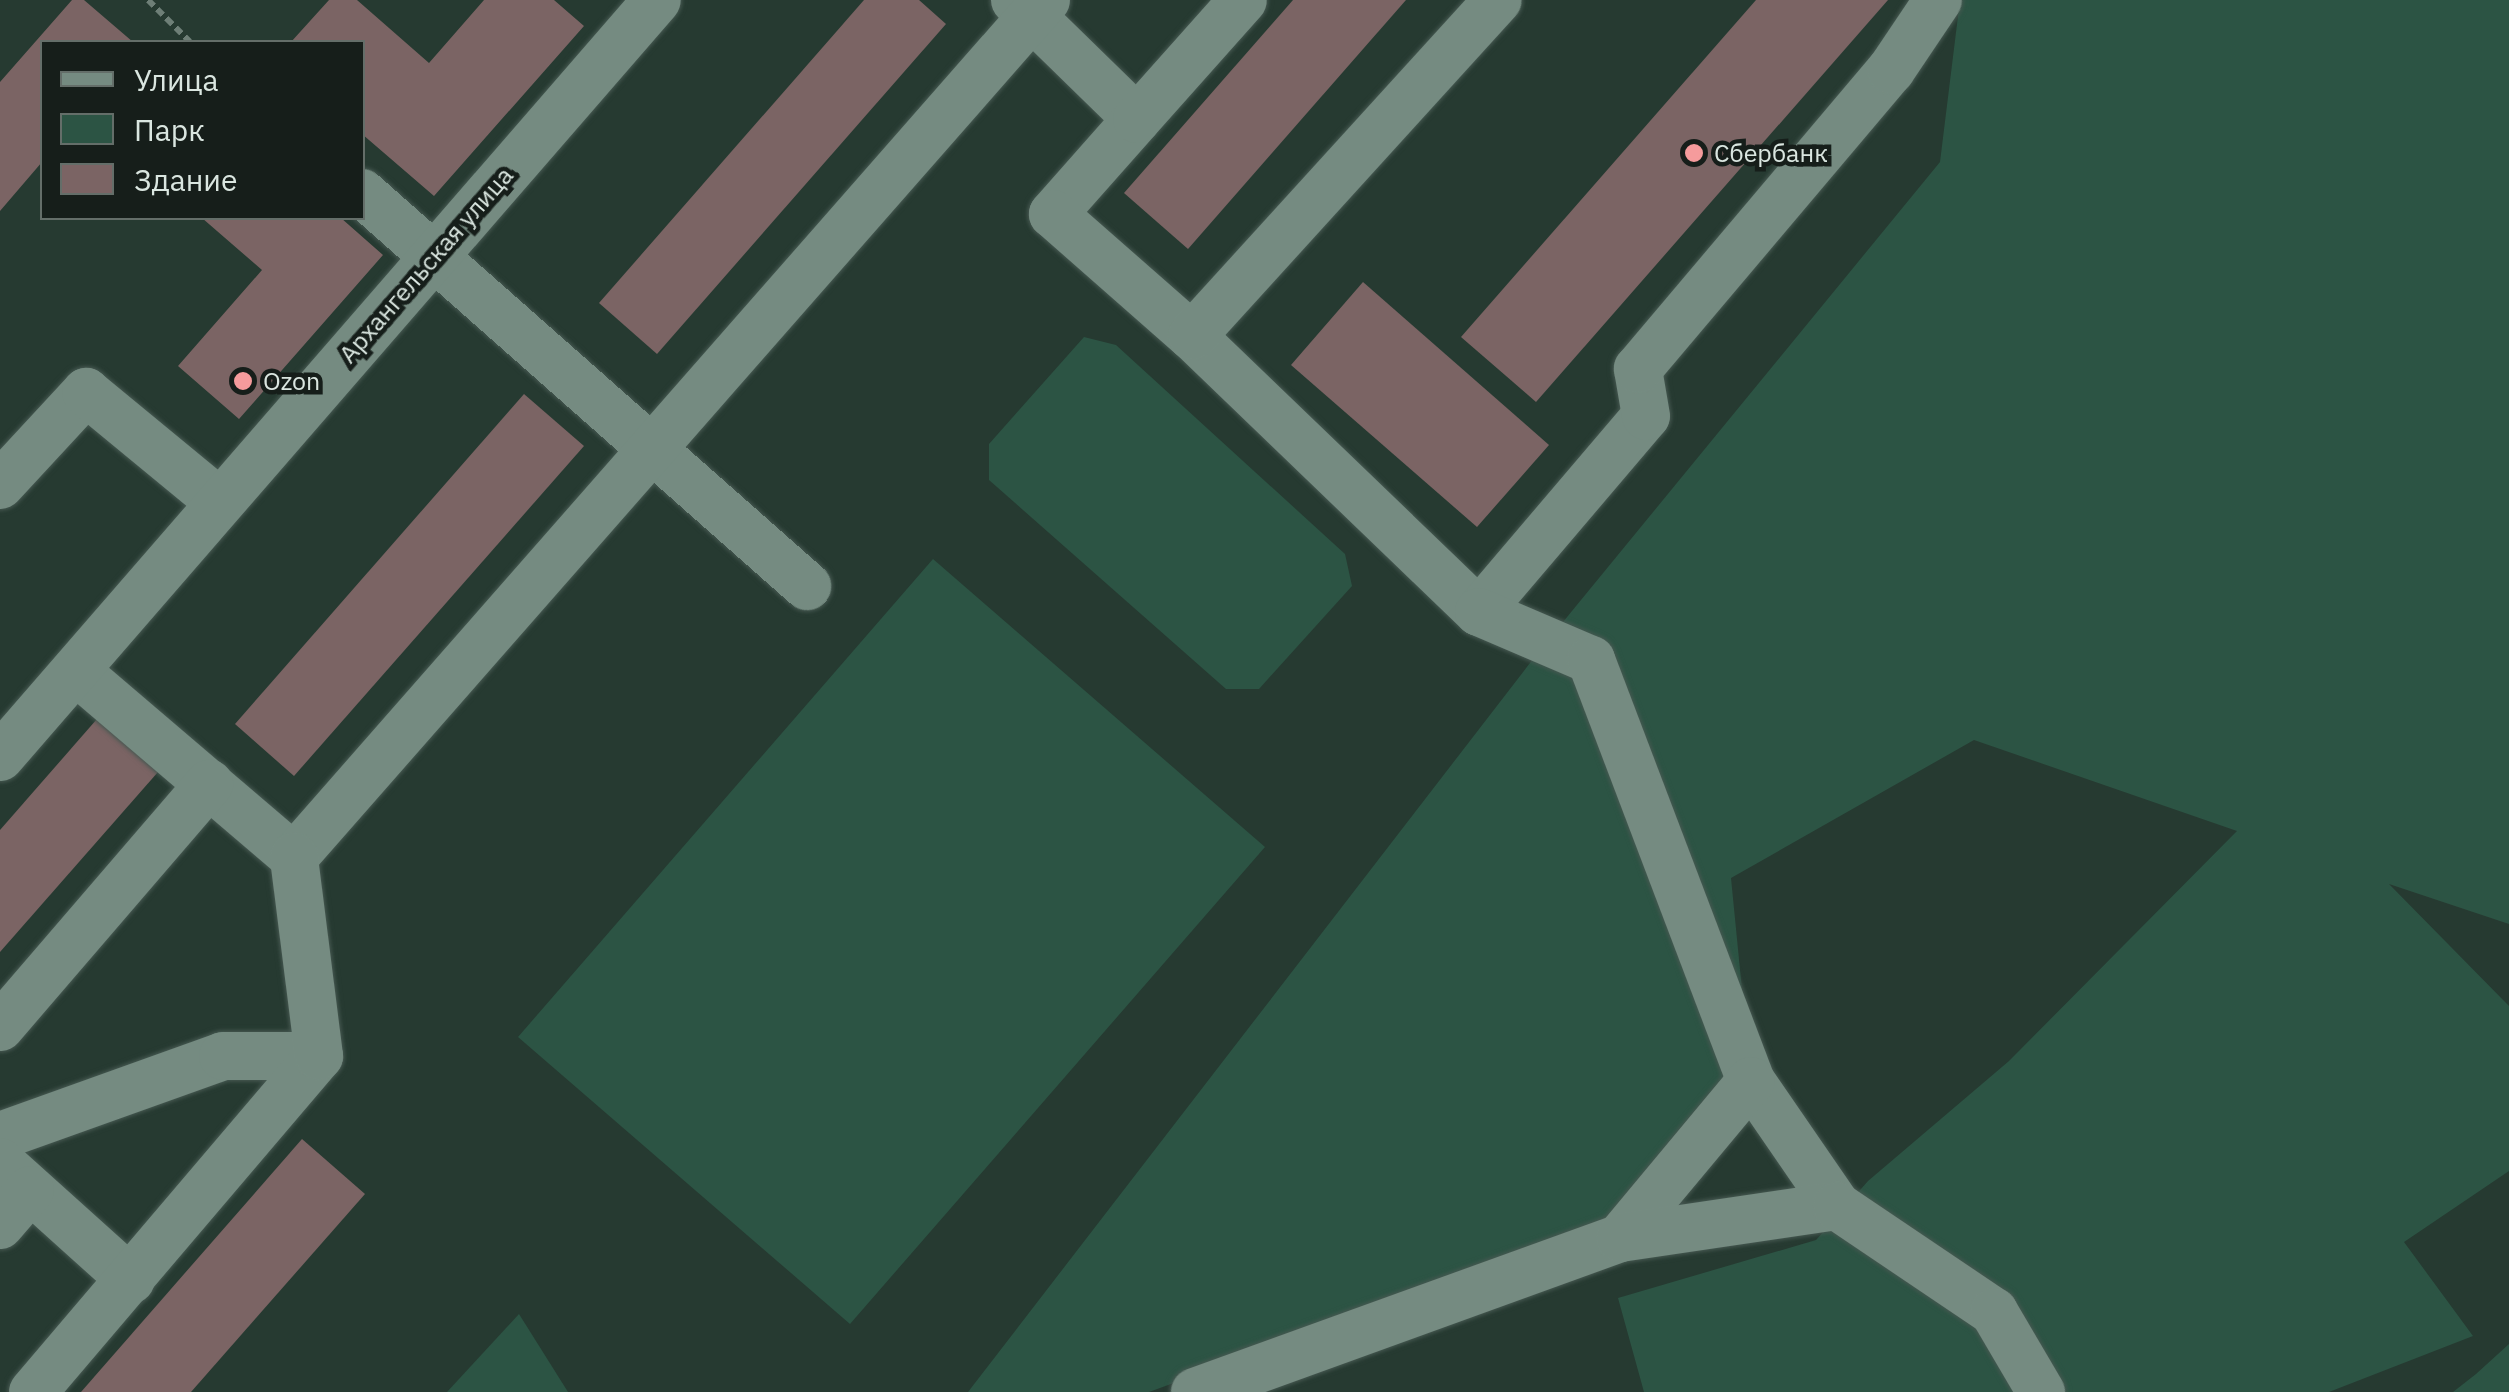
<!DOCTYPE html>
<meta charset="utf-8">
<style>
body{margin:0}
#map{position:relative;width:2509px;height:1392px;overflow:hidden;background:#263a31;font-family:"IBM Plex Sans",sans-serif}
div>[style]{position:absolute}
.green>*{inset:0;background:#2c5444}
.building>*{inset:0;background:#7b6464}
.path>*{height:6px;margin-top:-3px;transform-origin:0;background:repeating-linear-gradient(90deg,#6e7f77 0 8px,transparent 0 13px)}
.roads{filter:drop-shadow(0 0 2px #465851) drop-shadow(0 0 2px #465851)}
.minor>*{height:48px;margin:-24px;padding:0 24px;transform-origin:24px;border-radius:24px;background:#758b81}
.dots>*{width:28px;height:28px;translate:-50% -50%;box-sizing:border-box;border:5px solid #161e1a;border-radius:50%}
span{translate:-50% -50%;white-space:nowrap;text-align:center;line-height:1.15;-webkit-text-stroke:9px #161e1a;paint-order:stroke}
.poi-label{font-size:25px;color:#dae6e0}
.left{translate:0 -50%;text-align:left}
.street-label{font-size:25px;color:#dae6e0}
.legend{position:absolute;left:40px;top:40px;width:325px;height:180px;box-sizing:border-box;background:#161e1a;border:2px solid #646e69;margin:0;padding:12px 18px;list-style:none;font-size:30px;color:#dae6e0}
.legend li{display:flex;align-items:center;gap:20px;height:50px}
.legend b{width:50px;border:2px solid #646e69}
</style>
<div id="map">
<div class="green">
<div style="clip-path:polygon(1960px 0,2509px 0,2509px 924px,2389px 884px,2509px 1006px,2509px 1171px,2404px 1242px,2473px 1336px,2329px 1392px,1644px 1392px,1618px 1298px,1816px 1240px,1868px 1181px,2009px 1061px,2237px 831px,1974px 740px,1731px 878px,1751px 1081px,1596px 1229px,1149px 1392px,968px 1392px,1540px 650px,1940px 162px)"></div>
<div style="clip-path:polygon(1084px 337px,1116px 345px,1345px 554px,1352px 586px,1259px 689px,1226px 689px,989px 480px,989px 444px)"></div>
<div style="clip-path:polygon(933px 559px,1265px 847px,850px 1324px,518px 1037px)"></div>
<div style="clip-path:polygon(519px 1314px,568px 1392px,447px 1392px)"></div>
<div style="clip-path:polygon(2509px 1344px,2509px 1392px,2453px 1392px,2476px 1374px)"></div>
</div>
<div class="building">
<div style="clip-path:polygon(72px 0,84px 0,133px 42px,42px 42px,42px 162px,0 211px,0 82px)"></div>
<div style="clip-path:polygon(329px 0,357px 0,429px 63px,484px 0,554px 0,584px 26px,434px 196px,362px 134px,362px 42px,291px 42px)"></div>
<div style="clip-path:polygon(864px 0,919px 0,946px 24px,657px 354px,599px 303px)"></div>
<div style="clip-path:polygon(1293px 0,1406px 0,1188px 249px,1124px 193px)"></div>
<div style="clip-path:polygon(1756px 0,1888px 0,1536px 402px,1461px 337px)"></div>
<div style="clip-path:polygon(202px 218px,341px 218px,383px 255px,239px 419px,178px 366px,262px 270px)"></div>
<div style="clip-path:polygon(1363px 282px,1549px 445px,1477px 527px,1291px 365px)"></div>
<div style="clip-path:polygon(524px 394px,584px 446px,294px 776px,235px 724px)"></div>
<div style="clip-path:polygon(97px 719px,158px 772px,0 952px,0 830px)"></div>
<div style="clip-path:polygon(302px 1139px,365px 1194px,191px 1392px,81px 1392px)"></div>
</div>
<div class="path">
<div style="left:148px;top:0;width:59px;rotate:45deg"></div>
</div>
<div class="roads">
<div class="minor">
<div style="left:1015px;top:0;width:170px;rotate:44.3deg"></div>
<div style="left:1137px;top:119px;width:127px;rotate:131.5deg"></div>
<div style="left:1053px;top:214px;width:185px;rotate:41.3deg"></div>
<div style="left:1192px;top:336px;width:398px;rotate:43.9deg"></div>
<div style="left:1479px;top:612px;width:257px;rotate:-49.6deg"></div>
<div style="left:1646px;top:416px;width:48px;rotate:-99.7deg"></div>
<div style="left:1638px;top:369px;width:392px;rotate:-49.8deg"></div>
<div style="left:1891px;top:70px;width:84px;rotate:-56.1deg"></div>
<div style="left:1137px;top:119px;width:159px;rotate:-48.3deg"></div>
<div style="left:362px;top:193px;width:594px;rotate:41.45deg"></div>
<div style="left:1192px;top:336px;width:454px;rotate:-47.7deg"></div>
<div style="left:0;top:485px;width:127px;rotate:-47.2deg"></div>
<div style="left:86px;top:392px;width:171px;rotate:39.5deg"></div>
<div style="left:1479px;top:612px;width:122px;rotate:23.2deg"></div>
<div style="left:1591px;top:660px;width:450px;rotate:69.2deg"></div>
<div style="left:1751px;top:1081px;width:152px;rotate:55.5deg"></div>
<div style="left:76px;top:671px;width:287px;rotate:40.5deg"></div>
<div style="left:294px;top:857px;width:1140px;rotate:-48.73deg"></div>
<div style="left:0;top:757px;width:1002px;rotate:-49.05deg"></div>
<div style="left:0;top:1027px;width:321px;rotate:-49.3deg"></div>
<div style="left:0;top:1136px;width:237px;rotate:-19.7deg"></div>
<div style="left:223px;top:1056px;width:96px"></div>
<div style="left:0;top:1162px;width:176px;rotate:42deg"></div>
<div style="left:0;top:1225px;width:46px;rotate:-49.4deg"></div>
<div style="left:1620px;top:1238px;width:204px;rotate:-50.2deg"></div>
<div style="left:33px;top:1392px;width:441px;rotate:-49.6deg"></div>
<div style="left:319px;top:1056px;width:201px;rotate:-97.2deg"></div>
<div style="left:1195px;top:1392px;width:452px;rotate:-19.9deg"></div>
<div style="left:1620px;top:1238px;width:219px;rotate:-8.4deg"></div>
<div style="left:1837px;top:1206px;width:189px;rotate:34deg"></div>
<div style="left:1994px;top:1312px;width:93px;rotate:59.6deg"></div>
</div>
</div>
<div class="dots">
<div style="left:1694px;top:153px;background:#f59b9c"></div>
<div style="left:243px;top:381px;background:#f59b9c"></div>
</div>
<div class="poi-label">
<span class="left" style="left:1714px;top:153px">Сбербанк</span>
<span class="left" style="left:263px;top:381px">Ozon</span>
</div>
<div class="street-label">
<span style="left:426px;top:265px;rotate:-49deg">Архангельская улица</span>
</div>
<ul class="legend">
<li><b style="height:12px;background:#758b81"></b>Улица</li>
<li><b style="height:28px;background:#2c5444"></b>Парк</li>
<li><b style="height:28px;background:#7b6464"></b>Здание</li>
</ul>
</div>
